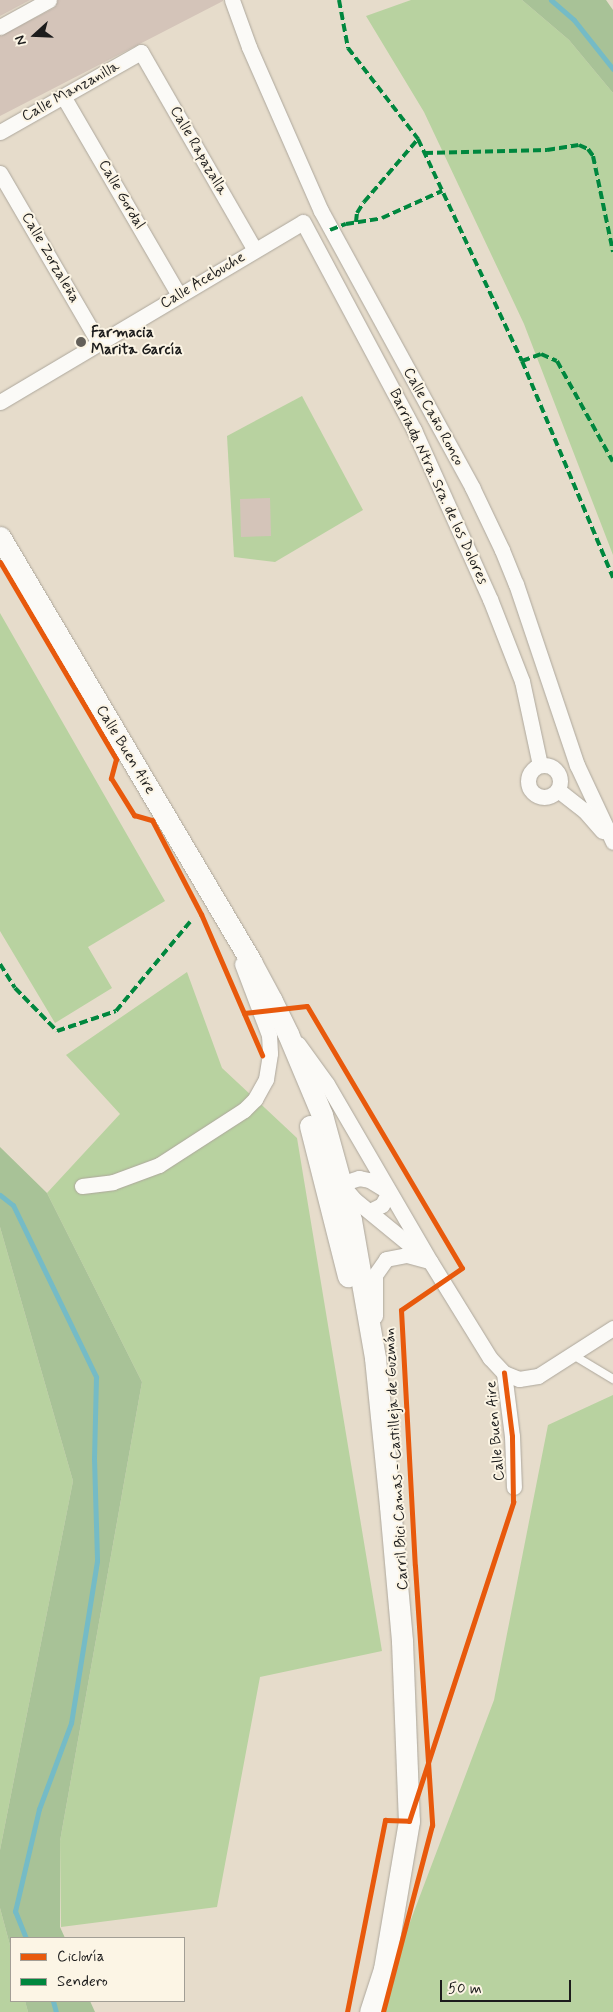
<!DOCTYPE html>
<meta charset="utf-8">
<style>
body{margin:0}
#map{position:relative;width:613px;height:2012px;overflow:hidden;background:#e6dccb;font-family:Mynerve,sans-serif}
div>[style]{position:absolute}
.green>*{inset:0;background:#b8d2a0}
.forest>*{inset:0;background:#a8c297}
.stream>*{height:5px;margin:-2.5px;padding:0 2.5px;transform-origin:2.5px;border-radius:2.5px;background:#75bbc6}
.building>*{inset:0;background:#d4c4b9}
.roads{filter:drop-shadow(0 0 1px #ada79c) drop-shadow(0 0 1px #ada79c)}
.lane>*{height:8px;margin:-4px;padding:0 4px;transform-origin:4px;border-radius:4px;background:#fbfaf7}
.street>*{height:15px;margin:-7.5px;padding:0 7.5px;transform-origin:7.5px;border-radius:7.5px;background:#fbfaf7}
.street>.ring{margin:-7.5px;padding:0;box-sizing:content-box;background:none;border:15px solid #fbfaf7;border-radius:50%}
.secondary>*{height:21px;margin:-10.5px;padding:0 10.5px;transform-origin:10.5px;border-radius:10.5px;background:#fbfaf7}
.quiet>*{height:4px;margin-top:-2px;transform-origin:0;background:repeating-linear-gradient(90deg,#00873e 0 8px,transparent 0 12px)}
.cycleway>*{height:5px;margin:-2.5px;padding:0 2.5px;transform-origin:2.5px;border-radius:2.5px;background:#e8590c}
.dots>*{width:14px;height:14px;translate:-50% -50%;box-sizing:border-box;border:2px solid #fcf5e5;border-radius:50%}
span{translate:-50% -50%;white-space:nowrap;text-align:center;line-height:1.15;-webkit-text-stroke:4px #fcf5e5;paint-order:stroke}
.street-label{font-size:15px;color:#1c1c1c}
.poi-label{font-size:15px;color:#1c1c1c;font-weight:700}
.left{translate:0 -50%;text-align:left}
.legend{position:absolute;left:10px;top:1937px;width:175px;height:65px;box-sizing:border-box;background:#fcf5e5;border:1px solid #a29e95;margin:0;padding:6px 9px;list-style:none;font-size:15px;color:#1c1c1c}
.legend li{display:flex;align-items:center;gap:10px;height:25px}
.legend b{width:25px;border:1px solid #a29e95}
.north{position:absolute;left:10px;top:10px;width:50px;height:50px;-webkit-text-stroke:4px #fcf5e5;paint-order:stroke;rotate:250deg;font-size:14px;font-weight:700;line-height:20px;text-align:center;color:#1c1c1c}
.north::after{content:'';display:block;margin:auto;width:18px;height:22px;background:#1c1c1c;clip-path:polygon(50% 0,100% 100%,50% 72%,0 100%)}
.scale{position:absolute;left:440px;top:1980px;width:131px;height:22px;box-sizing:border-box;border:2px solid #1c1c1c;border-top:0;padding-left:6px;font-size:15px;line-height:18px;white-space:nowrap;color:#1c1c1c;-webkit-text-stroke:4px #fcf5e5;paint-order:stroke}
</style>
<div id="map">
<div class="green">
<div style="clip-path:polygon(411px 0,522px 0,569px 40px,613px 93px,613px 555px,524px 324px,424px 112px,366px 16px)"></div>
<div style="clip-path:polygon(302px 396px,363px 510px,275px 562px,234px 557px,227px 436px)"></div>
<div style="clip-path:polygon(0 613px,165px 901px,88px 947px,112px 988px,55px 1023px,0 931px)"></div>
<div style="clip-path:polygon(187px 972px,222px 1068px,297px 1138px,382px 1651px,260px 1677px,217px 1907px,61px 1927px,60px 1841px,142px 1382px,47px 1193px,120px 1114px,66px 1055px)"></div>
<div style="clip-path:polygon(0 1227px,73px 1481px,0 1850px)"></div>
<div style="clip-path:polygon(613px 1395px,613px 2012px,376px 2012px,494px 1700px,548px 1425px)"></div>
<div style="clip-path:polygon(0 1908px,11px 1949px,11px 2001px,25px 2001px,28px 2012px,0 2012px)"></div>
</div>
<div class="forest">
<div style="clip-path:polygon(522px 0,606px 0,613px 10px,613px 93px,569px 40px)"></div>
<div style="clip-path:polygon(0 1147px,47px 1193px,142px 1382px,60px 1841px,60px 1927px,65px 1938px,11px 1938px,11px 1949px,0 1908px,0 1850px,73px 1481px,0 1227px)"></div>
<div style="clip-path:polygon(25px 2001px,90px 2001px,95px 2012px,28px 2012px)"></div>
</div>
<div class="stream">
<div style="left:551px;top:0;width:30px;rotate:41deg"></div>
<div style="left:574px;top:20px;width:63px;rotate:51.5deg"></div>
<div style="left:0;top:1195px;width:16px;rotate:38deg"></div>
<div style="left:13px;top:1205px;width:191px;rotate:64.2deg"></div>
<div style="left:96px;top:1377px;width:81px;rotate:91.4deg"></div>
<div style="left:94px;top:1458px;width:103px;rotate:88.3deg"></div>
<div style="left:97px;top:1561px;width:164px;rotate:99.1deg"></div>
<div style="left:71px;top:1723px;width:92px;rotate:110.4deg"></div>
<div style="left:39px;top:1809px;width:105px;rotate:103.2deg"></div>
<div style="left:15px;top:1911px;width:29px;rotate:68deg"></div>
<div style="left:53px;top:2001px;width:11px;rotate:75deg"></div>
</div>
<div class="building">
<div style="clip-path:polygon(0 0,30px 0,0 16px)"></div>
<div style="clip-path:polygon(58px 0,223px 0,223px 1px,0 116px,0 36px,54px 8px)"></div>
<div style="clip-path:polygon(270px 498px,271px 536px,241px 537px,240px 499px)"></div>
</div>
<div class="roads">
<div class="lane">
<div style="left:573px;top:1355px;width:47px;rotate:31deg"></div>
</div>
<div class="street">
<div style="left:232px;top:0;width:50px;rotate:70.1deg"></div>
<div style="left:249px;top:47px;width:179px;rotate:66.3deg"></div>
<div style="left:321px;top:211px;width:315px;rotate:61.3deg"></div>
<div style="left:472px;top:487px;width:70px;rotate:64.5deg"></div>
<div style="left:502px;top:550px;width:37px;rotate:68deg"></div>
<div style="left:516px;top:584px;width:191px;rotate:71.4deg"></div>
<div style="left:577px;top:765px;width:85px;rotate:64.9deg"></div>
<div style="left:0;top:27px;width:56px;rotate:-28.9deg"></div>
<div style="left:63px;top:96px;width:230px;rotate:59.8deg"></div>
<div style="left:0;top:132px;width:162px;rotate:-29.6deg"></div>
<div style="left:141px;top:52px;width:228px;rotate:60.1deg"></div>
<div style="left:0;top:173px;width:197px;rotate:59.8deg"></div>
<div style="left:0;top:402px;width:352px;rotate:-30.7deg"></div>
<div style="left:303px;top:222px;width:236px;rotate:61.9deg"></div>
<div style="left:414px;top:430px;width:185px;rotate:65.8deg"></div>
<div style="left:490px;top:599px;width:88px;rotate:68.7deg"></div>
<div style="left:522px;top:681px;width:86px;rotate:77.9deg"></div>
<div class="ring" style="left:528px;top:765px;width:17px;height:17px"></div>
<div style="left:558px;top:790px;width:33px;rotate:38deg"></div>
<div style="left:584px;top:810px;width:28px;rotate:49deg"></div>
<div style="left:298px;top:1044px;width:49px;rotate:54.1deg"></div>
<div style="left:327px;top:1084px;width:205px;rotate:59.8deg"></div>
<div style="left:430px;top:1261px;width:114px;rotate:58.3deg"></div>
<div style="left:490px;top:1358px;width:21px;rotate:47deg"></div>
<div style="left:504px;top:1373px;width:16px;rotate:22deg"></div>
<div style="left:519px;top:1379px;width:19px;rotate:-9deg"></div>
<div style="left:538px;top:1376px;width:89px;rotate:-32.6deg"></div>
<div style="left:82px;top:1186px;width:31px;rotate:-7deg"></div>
<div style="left:113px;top:1182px;width:49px;rotate:-20.3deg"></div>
<div style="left:159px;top:1165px;width:101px;rotate:-32.9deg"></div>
<div style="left:244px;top:1110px;width:16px;rotate:-45deg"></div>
<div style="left:255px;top:1099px;width:23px;rotate:-61deg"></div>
<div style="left:266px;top:1079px;width:26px;rotate:-81deg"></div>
<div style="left:270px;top:1053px;width:18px;rotate:-93deg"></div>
<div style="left:269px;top:1035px;width:76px;rotate:-110.8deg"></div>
<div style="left:370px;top:1211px;width:13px;rotate:-27deg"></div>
<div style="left:382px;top:1205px;width:15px;rotate:-62deg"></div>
<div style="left:389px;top:1192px;width:23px;rotate:-149deg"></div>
<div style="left:369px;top:1180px;width:10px;rotate:-169deg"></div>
<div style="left:359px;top:1178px;width:19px;rotate:162deg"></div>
<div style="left:341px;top:1184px;width:21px;rotate:49deg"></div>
<div style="left:355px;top:1200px;width:85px;rotate:39.3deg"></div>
<div style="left:375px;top:1316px;width:41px;rotate:-90deg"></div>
<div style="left:375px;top:1275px;width:19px;rotate:-55deg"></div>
<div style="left:386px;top:1259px;width:21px;rotate:-11deg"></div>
<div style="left:407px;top:1255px;width:20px;rotate:15deg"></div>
<div style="left:504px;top:1373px;width:64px;rotate:82.8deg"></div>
<div style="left:512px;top:1436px;width:51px;rotate:87.8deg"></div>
</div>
<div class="secondary">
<div style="left:0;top:537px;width:494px;rotate:59.4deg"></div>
<div style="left:251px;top:962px;width:44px;rotate:61.7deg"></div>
<div style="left:272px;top:1001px;width:37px;rotate:64deg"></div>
<div style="left:288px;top:1034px;width:88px;rotate:67.2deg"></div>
<div style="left:322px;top:1115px;width:109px;rotate:74.6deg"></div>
<div style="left:351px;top:1220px;width:140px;rotate:80.1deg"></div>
<div style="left:375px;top:1358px;width:149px;rotate:84.2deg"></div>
<div style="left:390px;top:1506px;width:136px;rotate:84.9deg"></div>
<div style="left:402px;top:1641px;width:180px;rotate:87.8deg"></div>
<div style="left:409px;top:1821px;width:150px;rotate:99.6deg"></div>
<div style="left:384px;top:1969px;width:45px;rotate:108deg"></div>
<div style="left:310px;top:1126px;width:155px;rotate:75.8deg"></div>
</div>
</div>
<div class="quiet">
<div style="left:339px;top:0;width:49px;rotate:79.4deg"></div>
<div style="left:348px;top:48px;width:115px;rotate:52.4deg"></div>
<div style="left:418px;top:139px;width:245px;rotate:64.9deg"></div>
<div style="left:522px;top:361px;width:235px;rotate:67.2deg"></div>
<div style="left:425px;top:153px;width:122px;rotate:-1.4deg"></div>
<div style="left:547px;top:150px;width:32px;rotate:-9deg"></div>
<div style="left:579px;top:145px;width:10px;rotate:24deg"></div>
<div style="left:588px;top:149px;width:9px;rotate:54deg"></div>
<div style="left:593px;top:156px;width:98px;rotate:78.2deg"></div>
<div style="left:356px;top:222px;width:9px;rotate:-84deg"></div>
<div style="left:357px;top:213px;width:13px;rotate:-58deg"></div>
<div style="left:364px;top:202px;width:83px;rotate:-49.4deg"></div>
<div style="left:330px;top:230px;width:17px;rotate:-21deg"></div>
<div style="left:346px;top:224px;width:36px;rotate:-9deg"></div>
<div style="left:382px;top:218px;width:66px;rotate:-24.2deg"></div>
<div style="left:522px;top:361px;width:20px;rotate:-20deg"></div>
<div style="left:541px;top:354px;width:17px;rotate:24deg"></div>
<div style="left:557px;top:361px;width:115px;rotate:61deg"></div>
<div style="left:0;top:964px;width:28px;rotate:58deg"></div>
<div style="left:15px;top:988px;width:60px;rotate:45.7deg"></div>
<div style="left:57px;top:1031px;width:62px;rotate:-18.7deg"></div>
<div style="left:116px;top:1011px;width:116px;rotate:-50.3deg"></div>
</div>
<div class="cycleway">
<div style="left:0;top:562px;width:229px;rotate:59.5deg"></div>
<div style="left:116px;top:759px;width:20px;rotate:105deg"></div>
<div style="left:111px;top:778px;width:44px;rotate:58.1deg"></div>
<div style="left:134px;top:815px;width:19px;rotate:16deg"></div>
<div style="left:152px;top:820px;width:106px;rotate:62.5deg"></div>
<div style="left:201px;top:914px;width:154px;rotate:66.6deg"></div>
<div style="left:244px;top:1013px;width:63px;rotate:-6.3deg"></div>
<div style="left:307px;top:1006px;width:304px;rotate:59.4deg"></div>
<div style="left:462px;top:1268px;width:74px;rotate:145.5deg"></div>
<div style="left:401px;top:1310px;width:256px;rotate:86.9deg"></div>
<div style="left:415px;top:1566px;width:260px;rotate:86.2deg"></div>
<div style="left:432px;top:1825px;width:193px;rotate:104.7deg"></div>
<div style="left:347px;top:2012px;width:196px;rotate:-78.8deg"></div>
<div style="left:385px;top:1820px;width:24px;rotate:2deg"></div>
<div style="left:409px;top:1821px;width:336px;rotate:-71.9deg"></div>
<div style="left:513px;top:1502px;width:66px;rotate:-90.9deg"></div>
<div style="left:512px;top:1436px;width:64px;rotate:-97.2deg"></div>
</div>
<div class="dots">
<div style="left:81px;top:342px;background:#635f59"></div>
</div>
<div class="street-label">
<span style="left:71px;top:92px;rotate:-29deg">Calle Manzanilla</span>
<span style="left:198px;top:151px;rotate:60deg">Calle Rapazalla</span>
<span style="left:121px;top:195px;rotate:60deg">Calle Gordal</span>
<span style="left:50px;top:258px;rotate:60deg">Calle Zorzaleña</span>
<span style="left:203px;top:281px;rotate:-31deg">Calle Acebuche</span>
<span style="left:433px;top:417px;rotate:61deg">Calle Caño Ronco</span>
<span style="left:438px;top:487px;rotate:65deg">Barriada Ntra. Sra. de los Dolores</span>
<span style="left:125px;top:750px;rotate:59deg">Calle Buen Aire</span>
<span style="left:496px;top:1431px;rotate:-95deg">Calle Buen Aire</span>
<span style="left:397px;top:1459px;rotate:-93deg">Carril Bici Camas - Castilleja de Guzmán</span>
</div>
<div class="poi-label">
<span class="left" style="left:91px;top:342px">Farmacia<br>Marita García</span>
</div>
<ul class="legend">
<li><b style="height:6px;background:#e8590c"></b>Ciclovía</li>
<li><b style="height:6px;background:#00873e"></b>Sendero</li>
</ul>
<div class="north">N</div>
<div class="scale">50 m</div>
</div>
